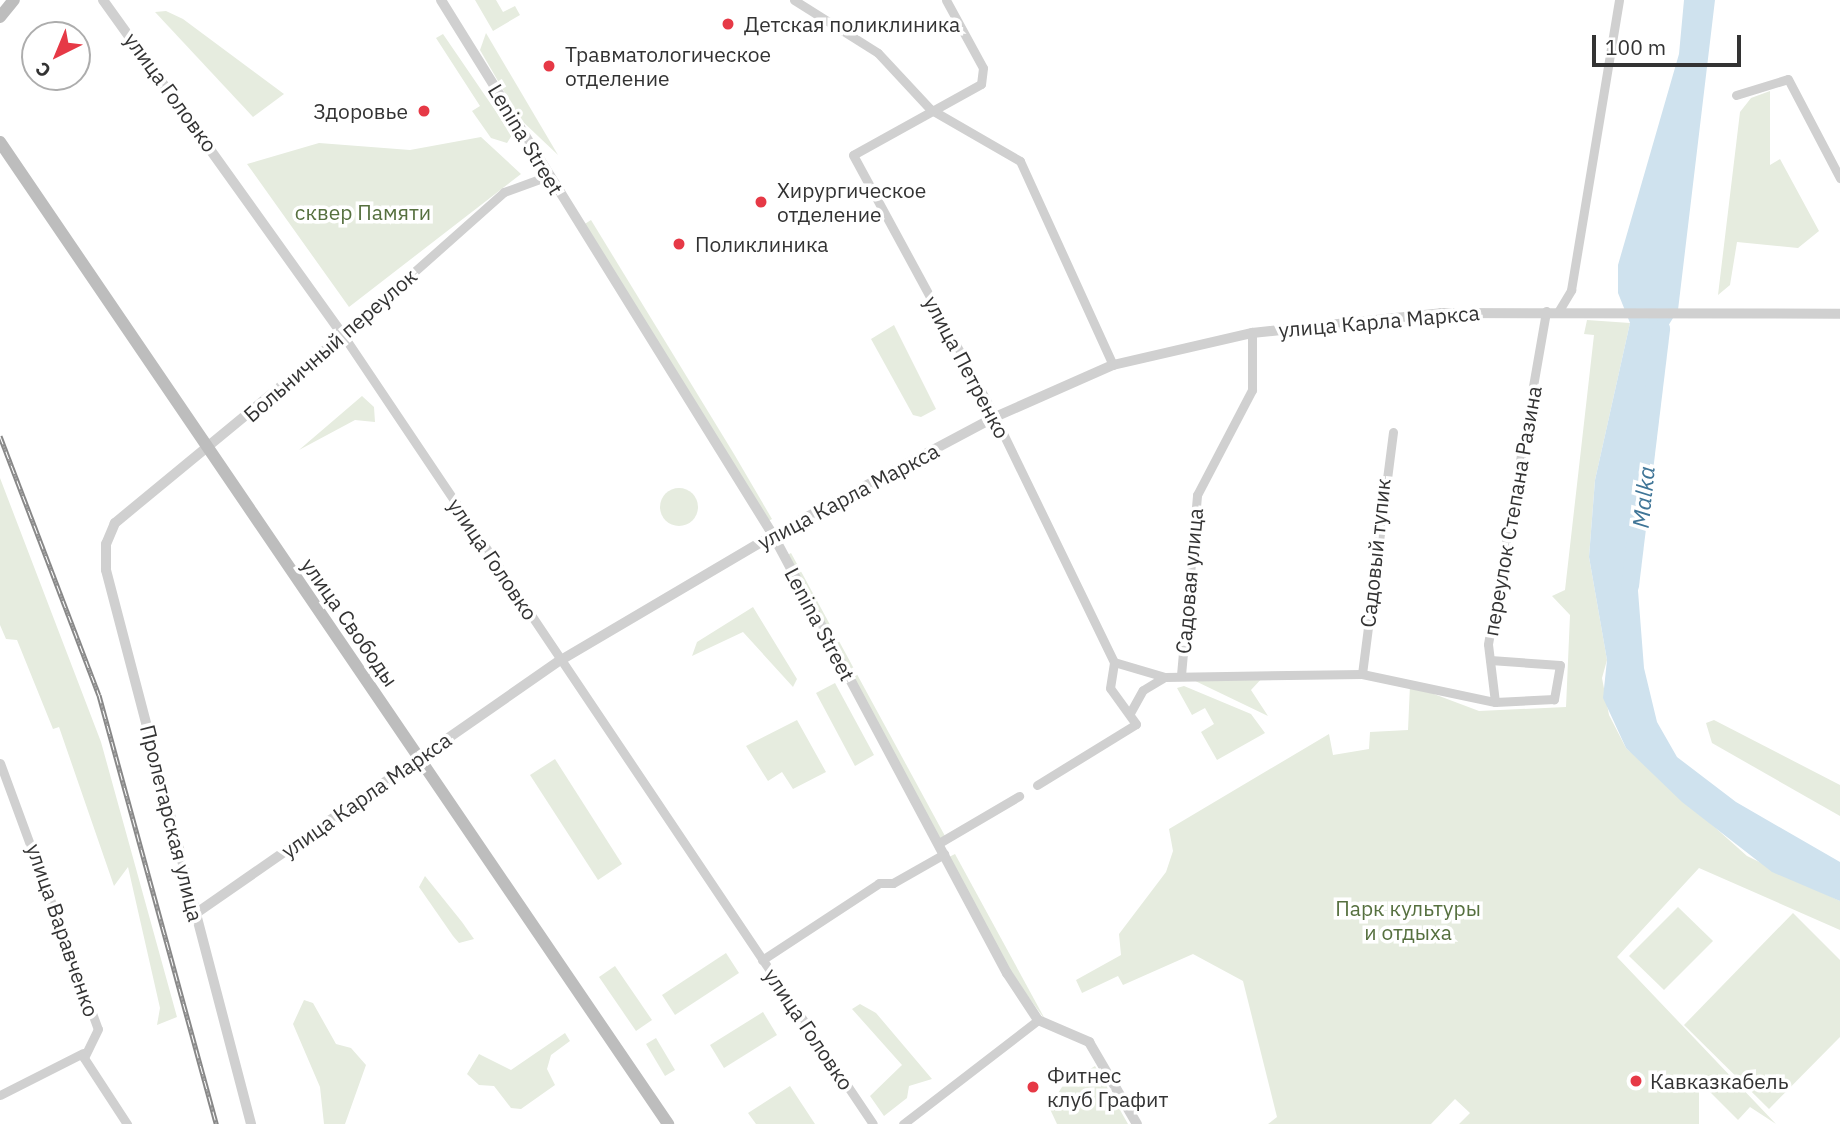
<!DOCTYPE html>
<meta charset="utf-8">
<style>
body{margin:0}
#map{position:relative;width:1840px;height:1124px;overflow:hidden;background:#fff;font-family:"IBM Plex Sans",sans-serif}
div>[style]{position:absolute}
.green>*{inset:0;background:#e6ecdf}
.round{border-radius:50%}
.water>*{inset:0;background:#cfe2ee}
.river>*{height:18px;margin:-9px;padding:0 9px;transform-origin:9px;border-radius:9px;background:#cfe2ee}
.minor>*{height:9px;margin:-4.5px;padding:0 4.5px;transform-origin:4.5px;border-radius:4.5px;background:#d0d0d0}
.tertiary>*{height:10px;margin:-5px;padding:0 5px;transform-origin:5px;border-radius:5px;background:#d0d0d0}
.secondary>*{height:12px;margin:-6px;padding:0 6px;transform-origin:6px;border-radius:6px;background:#bdbdbd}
.rail>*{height:5px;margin-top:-2.5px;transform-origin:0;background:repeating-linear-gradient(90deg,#fff 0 8px,#888 0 16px);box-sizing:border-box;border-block:2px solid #888}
.dots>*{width:19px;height:19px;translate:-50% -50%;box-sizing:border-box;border:4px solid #fff;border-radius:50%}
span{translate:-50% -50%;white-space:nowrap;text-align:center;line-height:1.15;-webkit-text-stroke:7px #fff;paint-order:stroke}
.poi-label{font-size:21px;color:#333}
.left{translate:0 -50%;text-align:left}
.right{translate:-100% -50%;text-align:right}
.street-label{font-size:21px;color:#333}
.park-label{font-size:21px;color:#56703f}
.water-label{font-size:23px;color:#3f7597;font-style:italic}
.north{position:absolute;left:21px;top:21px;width:70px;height:70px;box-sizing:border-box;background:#fff;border:2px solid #adadad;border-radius:50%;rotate:223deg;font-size:19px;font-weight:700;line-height:28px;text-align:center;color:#333}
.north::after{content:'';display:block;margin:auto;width:24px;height:32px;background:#e63946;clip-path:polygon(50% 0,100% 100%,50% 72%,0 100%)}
.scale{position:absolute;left:1592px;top:35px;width:149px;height:32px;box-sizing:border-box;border:4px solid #333;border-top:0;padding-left:9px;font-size:21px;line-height:24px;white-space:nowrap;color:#333;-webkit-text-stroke:5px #fff;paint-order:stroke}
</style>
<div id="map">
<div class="green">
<div style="clip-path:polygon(475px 0,496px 0,503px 12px,515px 6px,520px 15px,493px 31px)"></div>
<div style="clip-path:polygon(166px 11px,183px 19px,284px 94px,253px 117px,155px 12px)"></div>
<div style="clip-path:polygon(486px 33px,558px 155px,520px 119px,480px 50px)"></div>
<div style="clip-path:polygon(443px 34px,512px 135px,507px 143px,491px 138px,472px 111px,480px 106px,436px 38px)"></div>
<div style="clip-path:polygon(1770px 91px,1770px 165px,1780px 159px,1819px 231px,1798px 248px,1737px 242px,1730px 285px,1718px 295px,1740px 112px,1751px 98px)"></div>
<div style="clip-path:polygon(481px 137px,521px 174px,349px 307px,247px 164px,319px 143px,410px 150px)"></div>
<div style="clip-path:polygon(591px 220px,734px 454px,772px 519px,765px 523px,580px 227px)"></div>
<div style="clip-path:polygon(1587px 320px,1630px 323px,1595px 480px,1589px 557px,1607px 660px,1602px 678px,1609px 715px,1626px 748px,1747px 856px,1840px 901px,1840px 930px,1699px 868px,1617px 957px,1776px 1124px,1750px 1107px,1738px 1120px,1699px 1081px,1699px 1124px,1459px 1124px,1470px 1113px,1455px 1099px,1431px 1124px,1268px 1124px,1277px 1117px,1243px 981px,1193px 954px,1123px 985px,1118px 976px,1082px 993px,1076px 980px,1121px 955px,1119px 934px,1166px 872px,1173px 851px,1169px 829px,1329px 734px,1333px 755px,1369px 749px,1370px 732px,1408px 730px,1410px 685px,1479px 711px,1566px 707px,1570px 615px,1552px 596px,1565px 590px,1594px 335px,1584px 334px)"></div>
<div style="clip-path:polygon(894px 325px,936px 409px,921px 417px,913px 415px,871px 339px)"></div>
<div style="clip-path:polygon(362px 396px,374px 407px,375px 422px,355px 420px,299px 450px)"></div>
<div style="clip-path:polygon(0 478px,101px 742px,177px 1017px,157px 1025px,160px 1008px,128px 867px,114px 886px,59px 727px,53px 729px,17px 640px,6px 639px,0 625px)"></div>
<div class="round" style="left:660px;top:488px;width:38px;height:38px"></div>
<div style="clip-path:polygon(791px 553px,945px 836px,937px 840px,784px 557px)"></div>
<div style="clip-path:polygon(753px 607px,797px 679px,793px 687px,743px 632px,692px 656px,697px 642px)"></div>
<div style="clip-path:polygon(1264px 676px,1251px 690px,1268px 716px,1189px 678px)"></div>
<div style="clip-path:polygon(835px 683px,874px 755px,855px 766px,816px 693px)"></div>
<div style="clip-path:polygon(1184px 686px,1251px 714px,1265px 733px,1217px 760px,1201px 732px,1214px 724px,1205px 708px,1192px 715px,1177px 688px)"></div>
<div style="clip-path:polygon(797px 720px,826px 772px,793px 789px,782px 772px,768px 781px,746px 746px)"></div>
<div style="clip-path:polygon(1714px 720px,1840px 785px,1840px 816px,1712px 743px,1706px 723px)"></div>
<div style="clip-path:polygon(555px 759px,622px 864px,598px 880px,530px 775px)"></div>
<div style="clip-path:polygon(955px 854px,1046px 1021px,1010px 972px,949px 857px)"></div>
<div style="clip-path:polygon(425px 876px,462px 922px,474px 939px,459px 943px,453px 936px,419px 887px)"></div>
<div style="clip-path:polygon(1678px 907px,1713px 941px,1664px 990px,1629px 956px)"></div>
<div style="clip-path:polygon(1793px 913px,1840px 960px,1840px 1037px,1769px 1109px,1684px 1025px)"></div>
<div style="clip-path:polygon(726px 953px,739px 973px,675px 1015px,662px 995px)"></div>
<div style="clip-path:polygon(615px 966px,652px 1020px,636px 1031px,599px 977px)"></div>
<div style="clip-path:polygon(304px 1000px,313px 1003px,336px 1044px,351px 1048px,366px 1065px,345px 1124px,324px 1124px,320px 1087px,293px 1024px)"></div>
<div style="clip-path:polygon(860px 1004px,876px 1013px,932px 1079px,909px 1086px,907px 1098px,884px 1116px,870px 1096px,902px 1065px,852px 1009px)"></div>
<div style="clip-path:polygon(763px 1012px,777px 1035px,724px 1068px,710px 1045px)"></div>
<div style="clip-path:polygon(565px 1033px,570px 1041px,551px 1055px,547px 1069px,555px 1085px,521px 1109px,511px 1108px,494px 1086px,479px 1085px,467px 1074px,479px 1054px,511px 1070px)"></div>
<div style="clip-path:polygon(656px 1038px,675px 1070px,665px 1076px,646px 1044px)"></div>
<div style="clip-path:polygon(1095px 1066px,1128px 1124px,1057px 1124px,1049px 1107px,1062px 1087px)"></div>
<div style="clip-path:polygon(790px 1086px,815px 1124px,756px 1124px,748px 1113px)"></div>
</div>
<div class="water">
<div style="clip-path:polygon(1684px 0,1715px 0,1678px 310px,1660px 339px,1652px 412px,1636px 565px,1644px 668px,1657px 722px,1677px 757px,1736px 802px,1840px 862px,1840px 901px,1772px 872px,1682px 802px,1626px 748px,1603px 698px,1607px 660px,1589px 557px,1595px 480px,1630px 323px,1618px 293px,1618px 265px,1679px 54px)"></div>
</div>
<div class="river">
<div style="left:1630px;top:586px;width:259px;rotate:-83.1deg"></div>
</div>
<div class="minor">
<div style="left:794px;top:0;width:99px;rotate:32.2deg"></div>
<div style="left:878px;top:53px;width:76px;rotate:47.1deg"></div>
<div style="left:930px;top:109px;width:104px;rotate:30deg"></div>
<div style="left:1020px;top:161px;width:224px;rotate:65.5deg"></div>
<div style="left:946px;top:0;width:77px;rotate:61.4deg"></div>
<div style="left:983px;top:68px;width:16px;rotate:97deg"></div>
<div style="left:981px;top:84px;width:146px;rotate:151deg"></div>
<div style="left:853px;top:155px;width:298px;rotate:61.5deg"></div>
<div style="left:995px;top:417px;width:272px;rotate:64.1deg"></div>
<div style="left:1736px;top:95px;width:54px;rotate:-17.1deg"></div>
<div style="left:1788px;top:79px;width:112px;rotate:62.3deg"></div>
<div style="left:548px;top:176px;width:47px;rotate:160deg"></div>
<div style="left:504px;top:192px;width:215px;rotate:138.4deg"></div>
<div style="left:343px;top:335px;width:950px;rotate:56.11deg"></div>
<div style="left:1558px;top:312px;width:26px;rotate:-59deg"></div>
<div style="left:1571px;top:290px;width:294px;rotate:-80.6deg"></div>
<div style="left:1490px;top:660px;width:70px;rotate:4.1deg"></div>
<div style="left:1560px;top:665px;width:35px;rotate:100deg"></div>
<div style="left:1554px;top:699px;width:59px;rotate:177.1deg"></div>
<div style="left:1114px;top:662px;width:53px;rotate:16.4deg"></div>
<div style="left:1165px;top:677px;width:197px;rotate:-0.9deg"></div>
<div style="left:1362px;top:674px;width:136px;rotate:11.9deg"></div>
<div style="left:1495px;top:702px;width:58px;rotate:-96.9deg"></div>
<div style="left:1488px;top:644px;width:338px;rotate:-80.1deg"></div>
<div style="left:1362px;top:674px;width:244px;rotate:-82.7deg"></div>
<div style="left:1181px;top:675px;width:181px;rotate:-84.9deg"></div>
<div style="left:1197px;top:495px;width:119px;rotate:-62.4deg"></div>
<div style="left:1252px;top:390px;width:57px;rotate:-90deg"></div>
<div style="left:1130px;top:713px;width:26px;rotate:-61deg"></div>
<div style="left:1143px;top:690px;width:23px;rotate:-31deg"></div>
<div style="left:0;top:763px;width:283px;rotate:69.8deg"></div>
<div style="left:98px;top:1029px;width:32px;rotate:116deg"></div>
<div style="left:84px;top:1058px;width:79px;rotate:56.9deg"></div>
<div style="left:1037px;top:785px;width:116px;rotate:-31.6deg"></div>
<div style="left:1136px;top:724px;width:44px;rotate:-125.8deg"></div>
<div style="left:1110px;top:688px;width:26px;rotate:-81deg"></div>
<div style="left:939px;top:843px;width:93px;rotate:-30.4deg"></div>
<div style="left:762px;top:960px;width:140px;rotate:-33.3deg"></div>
<div style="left:879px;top:883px;width:14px"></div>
<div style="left:893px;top:883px;width:59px;rotate:-29.6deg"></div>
<div style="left:0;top:1095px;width:93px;rotate:-26.8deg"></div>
<div style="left:903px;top:1124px;width:170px;rotate:-37.6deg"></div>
</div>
<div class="tertiary">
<div style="left:103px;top:0;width:412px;rotate:54.4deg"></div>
<div style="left:343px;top:335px;width:296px;rotate:140.5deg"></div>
<div style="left:115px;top:523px;width:23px;rotate:113deg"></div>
<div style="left:106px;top:544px;width:26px;rotate:90deg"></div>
<div style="left:106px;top:570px;width:573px;rotate:75.33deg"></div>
<div style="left:441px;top:0;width:630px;rotate:58.18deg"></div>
<div style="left:773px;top:535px;width:497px;rotate:61.9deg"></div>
<div style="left:1007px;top:973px;width:56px;rotate:56.6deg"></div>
<div style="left:1038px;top:1020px;width:56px;rotate:23.3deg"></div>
<div style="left:1089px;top:1042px;width:95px;rotate:59.7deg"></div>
<div style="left:195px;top:914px;width:446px;rotate:-34.8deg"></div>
<div style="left:561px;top:660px;width:246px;rotate:-30.5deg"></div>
<div style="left:773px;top:535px;width:251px;rotate:-28deg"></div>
<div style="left:995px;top:417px;width:129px;rotate:-23.8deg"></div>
<div style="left:1113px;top:365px;width:143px;rotate:-13deg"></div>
<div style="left:1252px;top:333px;width:190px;rotate:-6deg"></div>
<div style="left:1441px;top:313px;width:399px;rotate:0.1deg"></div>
</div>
<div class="secondary">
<div style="left:0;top:17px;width:22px;rotate:-51deg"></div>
<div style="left:0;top:142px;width:1188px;rotate:55.77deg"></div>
</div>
<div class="rail">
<div style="left:0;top:436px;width:277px;rotate:69.1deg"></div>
<div style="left:99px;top:695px;width:445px;rotate:74.7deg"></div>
</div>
<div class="dots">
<div style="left:728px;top:24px;background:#e63946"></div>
<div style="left:549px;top:66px;background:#e63946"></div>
<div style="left:424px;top:111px;background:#e63946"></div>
<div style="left:761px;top:202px;background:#e63946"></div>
<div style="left:679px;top:244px;background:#e63946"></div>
<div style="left:1636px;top:1081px;background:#e63946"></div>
<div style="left:1033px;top:1087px;background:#e63946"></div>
</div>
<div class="poi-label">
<span class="left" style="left:744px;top:24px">Детская поликлиника</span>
<span class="left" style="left:565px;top:66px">Травматологическое<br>отделение</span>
<span class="right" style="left:408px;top:111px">Здоровье</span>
<span class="left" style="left:777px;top:202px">Хирургическое<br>отделение</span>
<span class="left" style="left:695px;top:244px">Поликлиника</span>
<span class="left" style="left:1047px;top:1087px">Фитнес<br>клуб Графит</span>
<span class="left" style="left:1650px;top:1081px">Кавказкабель</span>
</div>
<div class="street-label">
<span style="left:171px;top:92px;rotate:54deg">улица Головко</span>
<span style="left:526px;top:139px;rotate:59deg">Lenina Street</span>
<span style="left:1379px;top:321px;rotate:-5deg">улица Карла Маркса</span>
<span style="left:330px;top:345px;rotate:-41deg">Больничный переулок</span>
<span style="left:967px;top:367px;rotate:62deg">улица Петренко</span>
<span style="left:848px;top:496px;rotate:-28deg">улица Карла Маркса</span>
<span style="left:1512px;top:511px;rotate:-80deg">переулок Степана Разина</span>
<span style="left:1375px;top:553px;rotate:-84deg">Садовый тупик</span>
<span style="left:493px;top:559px;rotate:56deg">улица Головко</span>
<span style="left:1189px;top:581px;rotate:-85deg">Садовая улица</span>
<span style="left:350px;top:622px;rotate:55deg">улица Свободы</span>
<span style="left:820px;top:624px;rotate:62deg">Lenina Street</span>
<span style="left:366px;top:795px;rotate:-35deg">улица Карла Маркса</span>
<span style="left:172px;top:823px;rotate:76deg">Пролетарская улица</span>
<span style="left:63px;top:930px;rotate:71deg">улица Варавченко</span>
<span style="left:809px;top:1029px;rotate:56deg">улица Головко</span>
</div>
<div class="park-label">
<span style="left:363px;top:212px">сквер Памяти</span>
<span style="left:1408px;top:920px">Парк культуры<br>и отдыха</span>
</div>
<div class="water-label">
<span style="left:1643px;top:497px;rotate:-84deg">Malka</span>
</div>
<div class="north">С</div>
<div class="scale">100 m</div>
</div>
